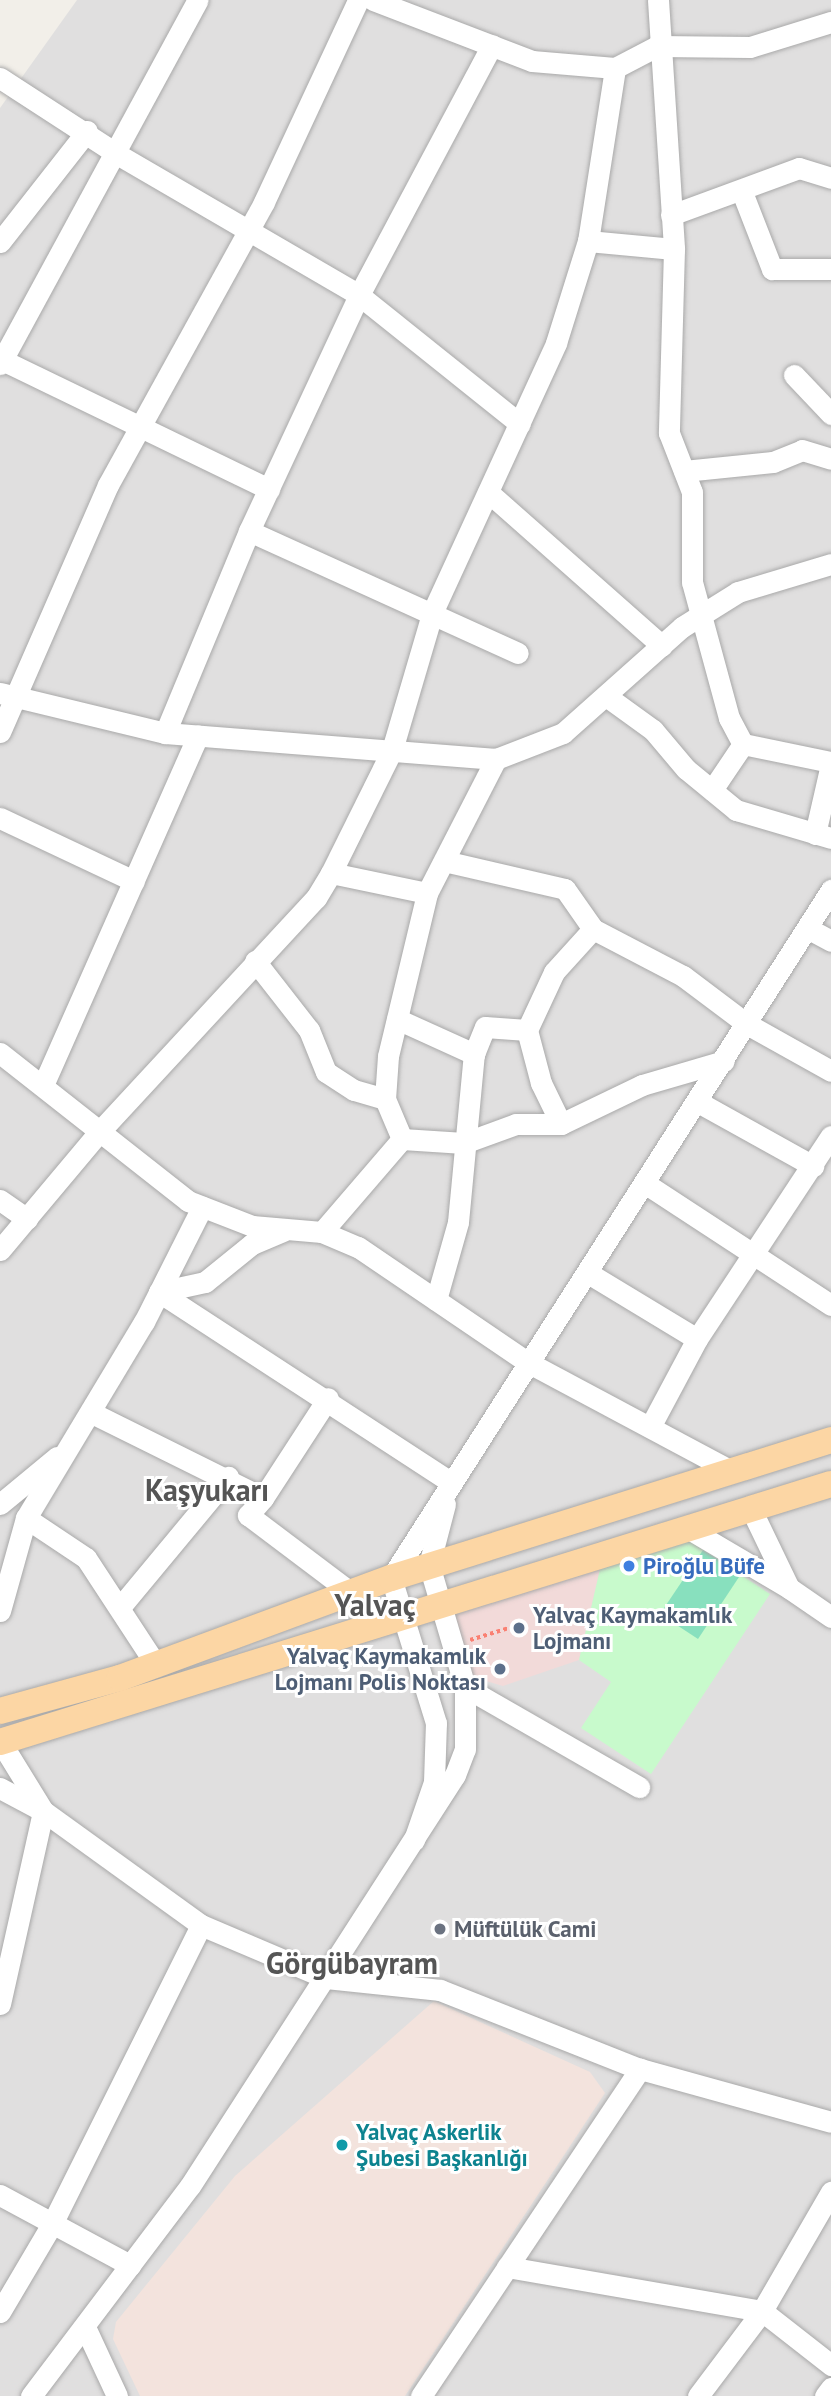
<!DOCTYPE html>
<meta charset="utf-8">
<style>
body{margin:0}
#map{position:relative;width:831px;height:2396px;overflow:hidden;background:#f2efe9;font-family:"PT Sans",sans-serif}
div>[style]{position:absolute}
.residential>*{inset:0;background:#e0dfdf}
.commercial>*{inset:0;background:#f2dad9}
.military>*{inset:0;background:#f3e3dd}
.park>*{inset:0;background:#c8facc}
.pitch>*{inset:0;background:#88e0be}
.path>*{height:3.5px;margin-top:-1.75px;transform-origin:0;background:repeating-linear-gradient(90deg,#fa8072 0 3.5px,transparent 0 7px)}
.roads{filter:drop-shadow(0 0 2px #a9a9a9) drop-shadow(0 0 2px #a9a9a9)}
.minor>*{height:21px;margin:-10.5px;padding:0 10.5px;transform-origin:10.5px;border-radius:10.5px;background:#fff}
.major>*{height:26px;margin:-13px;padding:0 13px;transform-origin:13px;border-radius:13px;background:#fcd6a4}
.dots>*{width:19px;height:19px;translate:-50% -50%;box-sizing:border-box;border:4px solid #fff;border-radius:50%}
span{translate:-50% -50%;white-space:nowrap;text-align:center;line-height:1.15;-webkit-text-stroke:6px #fff;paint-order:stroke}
.shop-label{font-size:23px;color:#366cbe;font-weight:700}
.left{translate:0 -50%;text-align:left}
.service-label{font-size:23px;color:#4e5e75;font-weight:700}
.right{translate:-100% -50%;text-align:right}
.worship-label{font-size:23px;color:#5b616d;font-weight:700}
.culture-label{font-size:23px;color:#0d838f;font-weight:700}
.district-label{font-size:30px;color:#555;font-weight:700}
</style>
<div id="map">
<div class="residential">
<div style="clip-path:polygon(77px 0,831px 0,831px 2396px,0 2396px,0 108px)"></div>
</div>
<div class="commercial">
<div style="clip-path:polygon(601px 1565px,579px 1660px,503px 1686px,466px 1675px,447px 1611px)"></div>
</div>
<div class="military">
<div style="clip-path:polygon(434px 2001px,590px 2072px,605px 2093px,405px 2396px,140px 2396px,113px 2339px,116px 2322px,235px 2176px)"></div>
</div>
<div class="park">
<div style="clip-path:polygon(688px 1540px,770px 1594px,651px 1774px,581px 1728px,611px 1682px,579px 1660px,601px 1565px)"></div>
</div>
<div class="pitch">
<div style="clip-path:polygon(703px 1550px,741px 1574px,698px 1639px,660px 1614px)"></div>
</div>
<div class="path">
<div style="left:470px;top:1640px;width:44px;rotate:-17.2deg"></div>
</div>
<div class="roads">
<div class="minor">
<div style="left:373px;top:0;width:170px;rotate:21deg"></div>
<div style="left:532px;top:61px;width:83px;rotate:4.8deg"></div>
<div style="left:615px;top:68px;width:47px;rotate:-27.6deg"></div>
<div style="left:657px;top:46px;width:93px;rotate:0.6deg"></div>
<div style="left:750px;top:47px;width:85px;rotate:-17.2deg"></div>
<div style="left:658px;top:0;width:250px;rotate:86.3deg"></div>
<div style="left:674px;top:249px;width:184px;rotate:91.6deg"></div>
<div style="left:669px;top:433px;width:63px;rotate:68.7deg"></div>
<div style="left:692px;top:492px;width:90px;rotate:90deg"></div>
<div style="left:692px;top:582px;width:141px;rotate:74.8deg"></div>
<div style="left:729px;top:718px;width:30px;rotate:62deg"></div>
<div style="left:743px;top:744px;width:90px;rotate:11.6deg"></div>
<div style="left:0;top:78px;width:140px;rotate:33deg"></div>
<div style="left:117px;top:154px;width:280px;rotate:30.2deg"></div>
<div style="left:359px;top:295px;width:206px;rotate:38.7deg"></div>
<div style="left:742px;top:192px;width:83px;rotate:68.7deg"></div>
<div style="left:772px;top:269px;width:59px"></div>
<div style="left:671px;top:215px;width:136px;rotate:-20.2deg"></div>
<div style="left:799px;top:168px;width:34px;rotate:17deg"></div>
<div style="left:588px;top:241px;width:86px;rotate:5.3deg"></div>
<div style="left:0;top:242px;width:141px;rotate:-51.9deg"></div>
<div style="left:0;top:359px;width:299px;rotate:25.8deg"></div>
<div style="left:0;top:364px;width:414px;rotate:-61.5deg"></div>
<div style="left:794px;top:375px;width:54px;rotate:46.5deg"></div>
<div style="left:684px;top:471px;width:89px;rotate:-5.8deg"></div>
<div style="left:773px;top:462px;width:31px;rotate:-22deg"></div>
<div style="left:802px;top:450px;width:30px;rotate:17deg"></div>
<div style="left:488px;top:492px;width:232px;rotate:41.5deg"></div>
<div style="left:249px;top:531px;width:295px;rotate:24.4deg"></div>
<div style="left:0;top:693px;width:170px;rotate:13.6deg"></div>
<div style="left:165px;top:733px;width:332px;rotate:4.5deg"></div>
<div style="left:496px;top:759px;width:72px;rotate:-21.2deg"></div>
<div style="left:563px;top:733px;width:159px;rotate:-41.7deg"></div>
<div style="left:682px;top:627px;width:66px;rotate:-32deg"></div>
<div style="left:738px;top:592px;width:97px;rotate:-16.8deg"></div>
<div style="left:606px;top:696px;width:58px;rotate:35.9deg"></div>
<div style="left:653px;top:730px;width:51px;rotate:49.8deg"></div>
<div style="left:686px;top:769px;width:65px;rotate:39.4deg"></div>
<div style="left:736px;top:810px;width:99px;rotate:16.4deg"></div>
<div style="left:0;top:732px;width:270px;rotate:-66.4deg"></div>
<div style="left:108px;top:485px;width:323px;rotate:-61.1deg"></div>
<div style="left:264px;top:202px;width:223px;rotate:-65deg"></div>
<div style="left:165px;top:733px;width:219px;rotate:-67.4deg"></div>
<div style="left:249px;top:531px;width:260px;rotate:-65deg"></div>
<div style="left:359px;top:295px;width:283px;rotate:-62deg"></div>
<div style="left:712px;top:790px;width:55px;rotate:-56deg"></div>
<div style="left:0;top:818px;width:148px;rotate:25.2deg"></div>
<div style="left:815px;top:834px;width:72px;rotate:-77.1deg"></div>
<div style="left:444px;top:861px;width:124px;rotate:13deg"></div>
<div style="left:565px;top:889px;width:49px;rotate:55deg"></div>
<div style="left:593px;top:929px;width:102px;rotate:27.6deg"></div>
<div style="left:683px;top:976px;width:80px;rotate:36.9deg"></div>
<div style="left:747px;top:1024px;width:96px;rotate:29.2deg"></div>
<div style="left:331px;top:873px;width:98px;rotate:11.8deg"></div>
<div style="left:807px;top:928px;width:27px;rotate:28deg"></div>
<div style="left:255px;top:961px;width:88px;rotate:52deg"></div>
<div style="left:309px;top:1030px;width:45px;rotate:68deg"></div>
<div style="left:326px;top:1072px;width:33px;rotate:33deg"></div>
<div style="left:354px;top:1090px;width:32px;rotate:16deg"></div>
<div style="left:397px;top:1019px;width:85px;rotate:24.4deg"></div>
<div style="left:0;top:1053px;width:239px;rotate:38.2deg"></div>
<div style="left:188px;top:1201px;width:69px;rotate:21.3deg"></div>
<div style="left:252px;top:1226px;width:70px;rotate:4.9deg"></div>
<div style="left:322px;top:1232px;width:39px;rotate:23deg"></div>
<div style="left:358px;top:1247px;width:207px;rotate:34.2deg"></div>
<div style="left:529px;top:1363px;width:229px;rotate:28.1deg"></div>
<div style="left:44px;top:1083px;width:380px;rotate:-66.1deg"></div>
<div style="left:698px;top:1102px;width:132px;rotate:29.1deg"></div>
<div style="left:561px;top:1124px;width:46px;rotate:-116deg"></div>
<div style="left:541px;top:1083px;width:55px;rotate:-104.8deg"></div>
<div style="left:527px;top:1030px;width:64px;rotate:-65deg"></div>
<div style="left:554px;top:972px;width:58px;rotate:-47.8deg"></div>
<div style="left:402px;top:1139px;width:43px;rotate:-113deg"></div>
<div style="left:385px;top:1099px;width:43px;rotate:-86deg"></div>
<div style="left:388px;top:1056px;width:168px;rotate:-76.5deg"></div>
<div style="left:427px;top:893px;width:151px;rotate:-62.8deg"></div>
<div style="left:646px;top:1184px;width:221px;rotate:33.2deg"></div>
<div style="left:0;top:1200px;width:33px;rotate:35deg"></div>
<div style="left:322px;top:1232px;width:123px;rotate:-49.3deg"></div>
<div style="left:402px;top:1139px;width:62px;rotate:3.7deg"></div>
<div style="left:464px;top:1143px;width:55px;rotate:-20.1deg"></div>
<div style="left:516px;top:1124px;width:45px"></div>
<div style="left:561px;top:1124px;width:90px;rotate:-25.7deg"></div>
<div style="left:642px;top:1085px;width:85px;rotate:-16.3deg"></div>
<div style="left:0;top:1250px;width:155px;rotate:-50deg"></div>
<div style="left:100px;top:1131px;width:318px;rotate:-47.2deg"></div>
<div style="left:316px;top:898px;width:29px;rotate:-59deg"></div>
<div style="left:331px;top:873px;width:137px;rotate:-63.6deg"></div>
<div style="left:392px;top:750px;width:145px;rotate:-73.6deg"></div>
<div style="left:433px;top:611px;width:295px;rotate:-65.3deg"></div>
<div style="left:556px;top:343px;width:107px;rotate:-72.6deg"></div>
<div style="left:588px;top:241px;width:175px;rotate:-81.1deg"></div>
<div style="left:588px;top:1273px;width:127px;rotate:31.2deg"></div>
<div style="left:159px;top:1292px;width:348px;rotate:33.1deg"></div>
<div style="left:159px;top:1292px;width:47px;rotate:-12.3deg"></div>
<div style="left:205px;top:1282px;width:60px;rotate:-39deg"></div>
<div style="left:252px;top:1244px;width:34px;rotate:-23deg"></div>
<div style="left:436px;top:1300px;width:81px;rotate:-74.2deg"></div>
<div style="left:458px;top:1222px;width:169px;rotate:-84.6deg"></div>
<div style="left:474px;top:1054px;width:29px;rotate:-68deg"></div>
<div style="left:485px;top:1027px;width:42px;rotate:4.1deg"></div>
<div style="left:92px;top:1413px;width:191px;rotate:26.4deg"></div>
<div style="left:263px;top:1498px;width:119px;rotate:-57deg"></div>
<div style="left:650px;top:1427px;width:100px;rotate:-61.9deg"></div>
<div style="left:697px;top:1339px;width:243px;rotate:-56.6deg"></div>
<div style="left:263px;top:1498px;width:23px;rotate:131deg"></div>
<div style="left:248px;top:1515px;width:128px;rotate:37deg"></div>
<div style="left:0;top:1504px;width:74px;rotate:-39.5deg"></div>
<div style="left:26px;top:1518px;width:72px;rotate:33.7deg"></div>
<div style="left:86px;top:1558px;width:128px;rotate:56.8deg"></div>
<div style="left:689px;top:1529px;width:116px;rotate:30.5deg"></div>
<div style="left:789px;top:1588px;width:88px;rotate:-115.7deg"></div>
<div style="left:789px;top:1588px;width:51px;rotate:34.6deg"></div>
<div style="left:121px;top:1606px;width:168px;rotate:-50.3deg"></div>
<div style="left:0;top:1611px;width:97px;rotate:-74.4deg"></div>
<div style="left:26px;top:1518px;width:229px;rotate:-59deg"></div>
<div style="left:144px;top:1322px;width:129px;rotate:-63.2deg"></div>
<div style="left:465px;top:1687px;width:201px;rotate:29.9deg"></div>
<div style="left:0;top:1741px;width:82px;rotate:58.4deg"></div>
<div style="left:43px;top:1811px;width:49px;rotate:-151.9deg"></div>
<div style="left:414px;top:1840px;width:61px;rotate:-71deg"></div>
<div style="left:434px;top:1782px;width:59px;rotate:-88.1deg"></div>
<div style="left:436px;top:1723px;width:152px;rotate:-107.2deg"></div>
<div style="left:391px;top:1578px;width:817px;rotate:-57.4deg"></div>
<div style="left:0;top:2004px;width:198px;rotate:-77.4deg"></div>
<div style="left:43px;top:1811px;width:195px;rotate:35.8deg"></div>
<div style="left:201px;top:1925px;width:136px;rotate:23deg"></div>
<div style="left:326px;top:1978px;width:115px;rotate:6deg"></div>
<div style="left:440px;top:1990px;width:215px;rotate:21.6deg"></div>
<div style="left:640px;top:2069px;width:198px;rotate:15.5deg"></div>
<div style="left:0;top:2195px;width:148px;rotate:28.3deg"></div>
<div style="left:507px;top:2267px;width:259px;rotate:9.8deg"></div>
<div style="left:762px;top:2311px;width:88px;rotate:38deg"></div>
<div style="left:0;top:2312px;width:102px;rotate:-59.4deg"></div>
<div style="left:52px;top:2224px;width:334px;rotate:-63.5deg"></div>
<div style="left:85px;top:2327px;width:76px;rotate:65.1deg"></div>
<div style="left:31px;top:2396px;width:263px;rotate:-52.9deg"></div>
<div style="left:190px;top:2186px;width:489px;rotate:-57.2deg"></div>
<div style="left:455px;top:1775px;width:28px;rotate:-69deg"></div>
<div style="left:465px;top:1749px;width:62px;rotate:-90deg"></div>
<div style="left:465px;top:1687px;width:127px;rotate:-106.4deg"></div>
<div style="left:429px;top:1565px;width:63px;rotate:-75.3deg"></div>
<div style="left:421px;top:2396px;width:394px;rotate:-56.2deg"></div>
<div style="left:698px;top:2396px;width:106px;rotate:-53deg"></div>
<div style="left:762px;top:2311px;width:138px;rotate:-59.9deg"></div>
<div style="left:825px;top:2396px;width:10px;rotate:-53deg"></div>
</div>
<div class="major">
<div style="left:0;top:1711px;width:124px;rotate:-15.4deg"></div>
<div style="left:120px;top:1678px;width:289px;rotate:-20.3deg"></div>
<div style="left:391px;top:1578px;width:461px;rotate:-17.4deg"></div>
<div style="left:0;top:1742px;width:870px;rotate:-17.25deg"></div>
</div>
</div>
<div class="dots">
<div style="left:629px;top:1566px;background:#3f7fe0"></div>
<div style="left:519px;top:1628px;background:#5c6f8a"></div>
<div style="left:500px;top:1669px;background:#5c6f8a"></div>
<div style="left:440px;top:1929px;background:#6b7280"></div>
<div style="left:342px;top:2145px;background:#0f9aa8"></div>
</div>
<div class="shop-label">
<span class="left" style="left:643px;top:1566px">Piroğlu Büfe</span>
</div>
<div class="service-label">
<span class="left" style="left:533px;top:1628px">Yalvaç Kaymakamlık<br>Lojmanı</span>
<span class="right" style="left:486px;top:1669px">Yalvaç Kaymakamlık<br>Lojmanı Polis Noktası</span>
</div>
<div class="worship-label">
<span class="left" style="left:454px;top:1929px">Müftülük Cami</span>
</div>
<div class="culture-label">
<span class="left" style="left:356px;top:2145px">Yalvaç Askerlik<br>Şubesi Başkanlığı</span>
</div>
<div class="district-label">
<span style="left:207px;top:1490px">Kaşyukarı</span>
<span style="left:375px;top:1605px">Yalvaç</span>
<span style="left:352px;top:1963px">Görgübayram</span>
</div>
</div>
